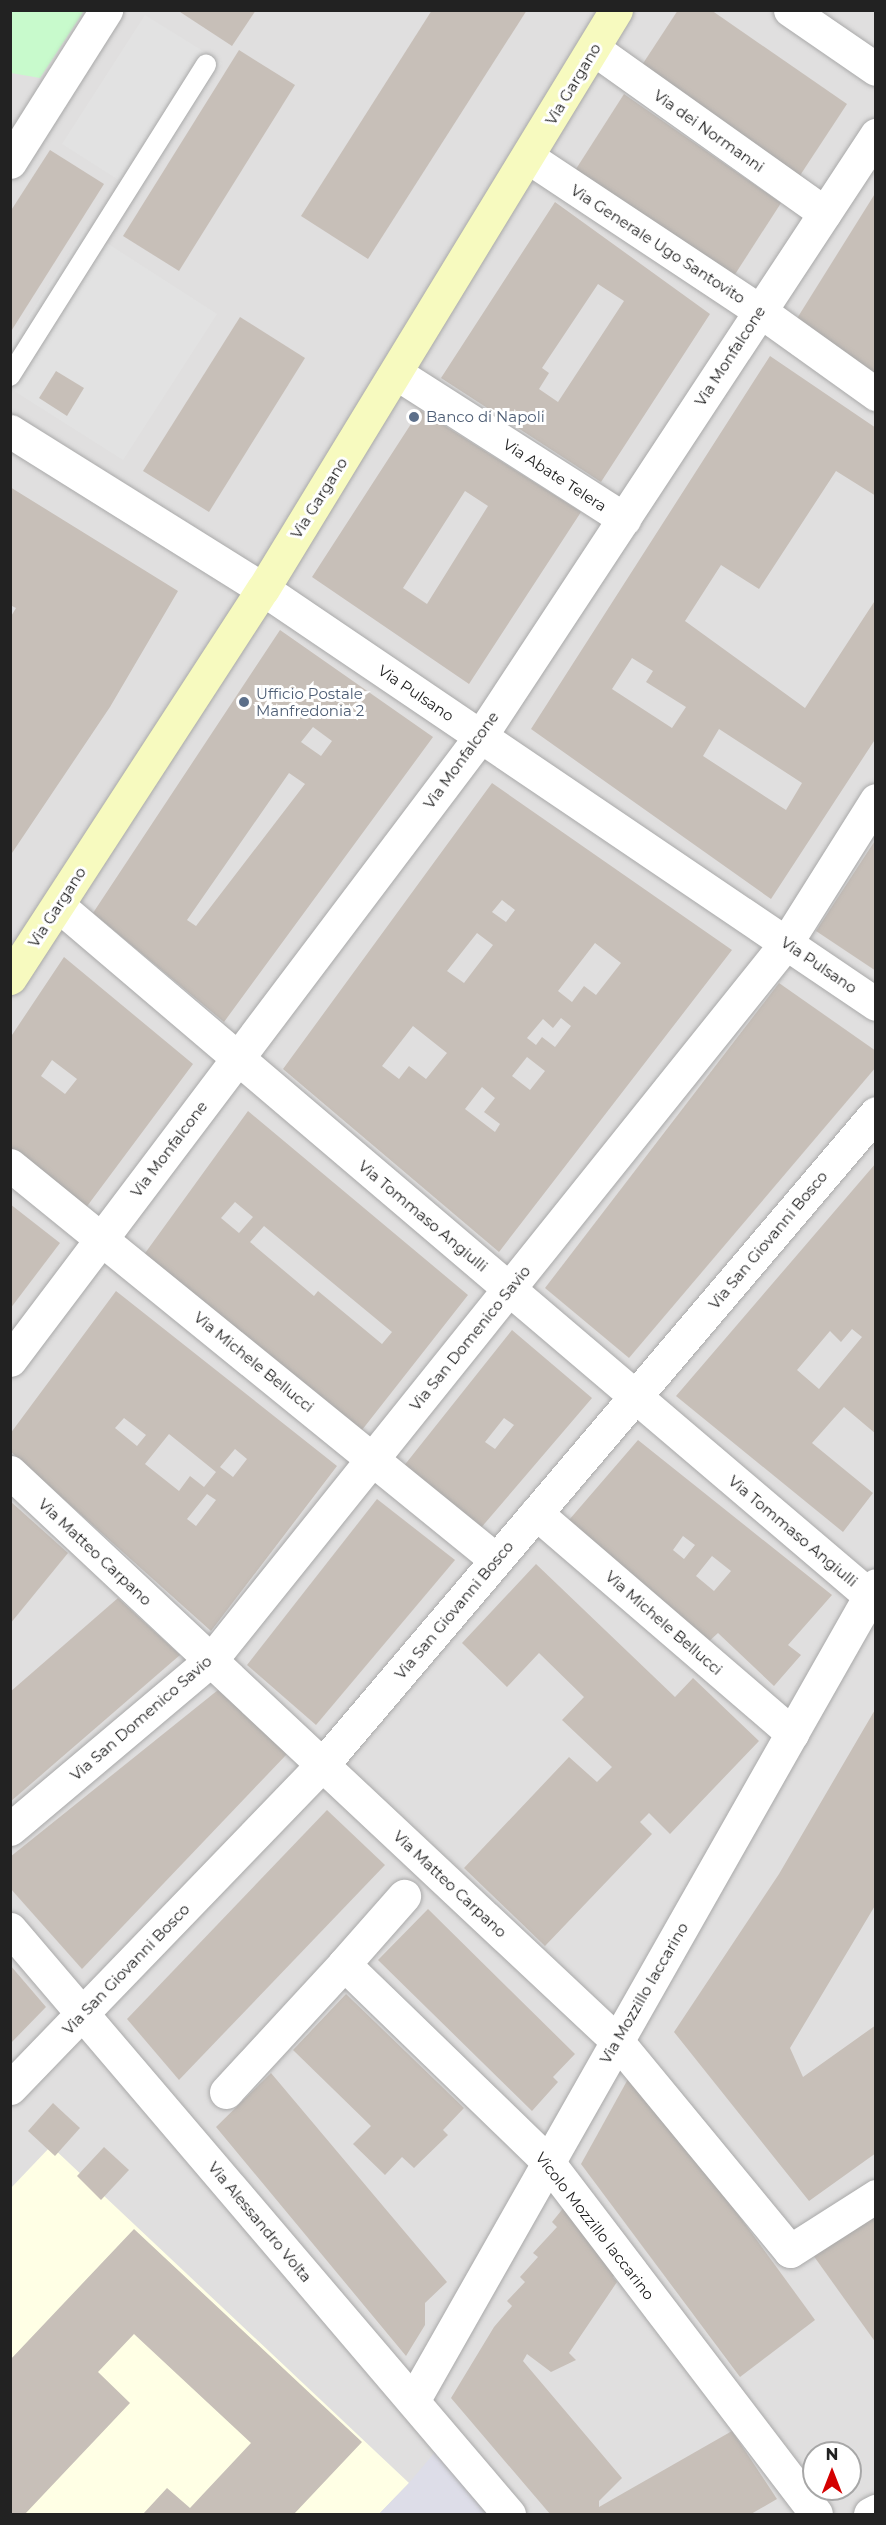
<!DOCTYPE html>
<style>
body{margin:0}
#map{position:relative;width:886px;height:2525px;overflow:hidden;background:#f2efe9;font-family:Montserrat,sans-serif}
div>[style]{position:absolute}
.residential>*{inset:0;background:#e0dfdf}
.education>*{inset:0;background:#ffffe5}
.park>*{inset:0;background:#c8facc}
.parking>*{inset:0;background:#e2e2e2}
.plaza>*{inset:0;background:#dddde8}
.building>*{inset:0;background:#c7bfb8}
.roads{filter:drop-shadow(0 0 2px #a9a9a9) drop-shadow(0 0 2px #a9a9a9)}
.service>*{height:20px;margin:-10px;padding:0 10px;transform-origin:10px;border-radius:10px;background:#fff}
.minor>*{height:33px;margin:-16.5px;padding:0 16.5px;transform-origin:16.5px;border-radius:16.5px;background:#fff}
.tertiary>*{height:33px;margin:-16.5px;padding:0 16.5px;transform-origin:16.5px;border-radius:16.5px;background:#fff}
.secondary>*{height:33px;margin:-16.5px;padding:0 16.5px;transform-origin:16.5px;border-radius:16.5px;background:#f7fabf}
.dots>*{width:16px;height:16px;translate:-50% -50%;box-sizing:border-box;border:3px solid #fff;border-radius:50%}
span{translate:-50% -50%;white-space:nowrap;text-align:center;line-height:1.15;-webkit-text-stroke:6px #fff;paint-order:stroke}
.street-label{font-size:15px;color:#222}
.service-label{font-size:15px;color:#4e5e75}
.left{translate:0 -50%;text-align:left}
.frame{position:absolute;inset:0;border:12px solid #222;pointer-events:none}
.north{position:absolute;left:802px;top:2441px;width:60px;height:60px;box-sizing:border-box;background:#fff;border:2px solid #a7a7a7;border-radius:50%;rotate:0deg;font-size:16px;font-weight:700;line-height:24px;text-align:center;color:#222}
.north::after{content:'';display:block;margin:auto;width:21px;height:27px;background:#d40000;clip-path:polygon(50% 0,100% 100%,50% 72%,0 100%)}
</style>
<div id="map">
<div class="residential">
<div style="clip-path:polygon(evenodd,11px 11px,875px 11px,875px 2514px,11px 2514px,11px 11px,814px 2453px,850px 2453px,850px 2489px,814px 2489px,814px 2453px)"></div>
</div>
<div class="education">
<div style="clip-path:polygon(51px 2146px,409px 2483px,379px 2514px,11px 2514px,10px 2189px)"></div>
</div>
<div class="park">
<div style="clip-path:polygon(10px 11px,84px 11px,40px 78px,11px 73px)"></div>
</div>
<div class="parking">
<div style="clip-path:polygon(145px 15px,222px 63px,139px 193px,62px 144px)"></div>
<div style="clip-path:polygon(85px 229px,217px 314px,123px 460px,11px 389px,10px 345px)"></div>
</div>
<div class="plaza">
<div style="clip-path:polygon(445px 2440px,509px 2514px,379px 2514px,409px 2483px)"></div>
</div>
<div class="building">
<div style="clip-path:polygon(177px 10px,256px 10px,232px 46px)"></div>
<div style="clip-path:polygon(432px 10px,527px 10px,368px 259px,301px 216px)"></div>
<div style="clip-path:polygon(678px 10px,711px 10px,847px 104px,799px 177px,642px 65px)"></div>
<div style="clip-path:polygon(239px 50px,295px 85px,179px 271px,123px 236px)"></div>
<div style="clip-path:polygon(624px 94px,781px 203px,732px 279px,576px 169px)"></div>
<div style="clip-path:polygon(50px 150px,104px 184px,10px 333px,10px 212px)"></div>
<div style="clip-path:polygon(876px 192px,876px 376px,796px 320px)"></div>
<div style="clip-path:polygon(evenodd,555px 202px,710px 314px,601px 482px,441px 378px,555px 202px,598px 284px,624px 301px,558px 402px,539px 389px,549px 373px,542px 368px,598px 284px)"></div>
<div style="clip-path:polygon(240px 317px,305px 358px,209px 512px,143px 471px)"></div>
<div style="clip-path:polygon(evenodd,770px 356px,876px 428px,876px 496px,836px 471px,759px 589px,721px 565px,685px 621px,805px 708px,876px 599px,876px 738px,771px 899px,531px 729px,770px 356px,632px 658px,653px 671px,646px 682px,686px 707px,672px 728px,612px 689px,632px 658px,770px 356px,719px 729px,802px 783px,786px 810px,703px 756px,719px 729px)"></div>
<div style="clip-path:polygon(56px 371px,84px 388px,67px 416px,39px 398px)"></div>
<div style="clip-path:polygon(evenodd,420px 410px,581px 512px,469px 684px,312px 577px,420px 410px,465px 491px,488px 506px,427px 604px,403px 588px,465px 491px)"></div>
<div style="clip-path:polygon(10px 487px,178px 591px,110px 707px,10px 856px,10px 618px,16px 608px,10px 605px)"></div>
<div style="clip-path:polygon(evenodd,280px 630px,433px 737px,224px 1022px,93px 913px,280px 630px,313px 727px,332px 741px,321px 756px,301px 742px,313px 727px,280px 630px,289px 773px,305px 784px,196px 926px,187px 920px,289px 773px)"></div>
<div style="clip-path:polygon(evenodd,492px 783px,732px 950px,499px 1252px,283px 1069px,492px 783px,502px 900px,515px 910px,506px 922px,492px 912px,502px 900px,492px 783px,477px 933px,493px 945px,464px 983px,447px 971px,477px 933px,492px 783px,595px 943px,621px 963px,596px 995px,584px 986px,572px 1002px,558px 991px,595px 943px,492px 783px,561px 1018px,571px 1026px,555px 1047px,542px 1037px,536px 1045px,527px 1038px,543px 1019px,553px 1028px,561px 1018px,492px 783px,413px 1026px,447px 1053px,426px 1079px,409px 1066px,399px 1079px,382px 1066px,413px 1026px,492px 783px,527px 1057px,545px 1071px,530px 1090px,512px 1076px,527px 1057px,492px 783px,482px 1087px,495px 1098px,484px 1112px,500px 1124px,495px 1132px,465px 1109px,482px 1087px)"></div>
<div style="clip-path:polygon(876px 839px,876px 971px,816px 931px)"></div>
<div style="clip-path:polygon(evenodd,64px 957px,193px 1064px,85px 1209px,10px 1152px,10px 1038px,64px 957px,52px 1060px,77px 1079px,65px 1094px,41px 1076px,52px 1060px)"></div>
<div style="clip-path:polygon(779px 983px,876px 1051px,876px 1067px,629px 1358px,545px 1288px)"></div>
<div style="clip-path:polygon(evenodd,248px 1111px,468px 1295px,362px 1430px,143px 1256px,248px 1111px,235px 1202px,253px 1217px,239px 1233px,221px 1218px,235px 1202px,248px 1111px,264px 1226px,392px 1332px,382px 1344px,318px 1291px,314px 1296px,250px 1242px,264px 1226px)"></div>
<div style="clip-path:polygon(evenodd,876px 1163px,876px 1434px,844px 1407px,812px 1443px,873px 1493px,843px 1532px,676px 1396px,876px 1163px,852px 1329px,862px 1337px,819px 1389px,797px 1370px,830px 1331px,841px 1342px,852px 1329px)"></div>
<div style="clip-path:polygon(10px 1204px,60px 1243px,10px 1309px)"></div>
<div style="clip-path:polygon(evenodd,116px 1291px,337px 1466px,211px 1631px,10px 1451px,10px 1434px,116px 1291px,124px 1418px,146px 1435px,137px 1446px,115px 1428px,124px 1418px,116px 1291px,169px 1434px,216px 1472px,204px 1487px,190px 1476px,179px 1491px,145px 1464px,169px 1434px,116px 1291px,235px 1449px,247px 1459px,233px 1477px,220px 1467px,235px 1449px,116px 1291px,207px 1494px,216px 1500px,196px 1526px,187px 1519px,207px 1494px)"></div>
<div style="clip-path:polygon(evenodd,512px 1330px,592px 1398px,480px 1529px,403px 1467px,512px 1330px,504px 1418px,514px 1425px,495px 1449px,485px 1442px,504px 1418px)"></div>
<div style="clip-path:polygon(evenodd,638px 1440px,832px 1595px,788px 1645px,801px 1655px,774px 1686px,718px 1633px,706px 1644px,569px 1520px,638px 1440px,683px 1536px,695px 1545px,684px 1559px,673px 1550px,683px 1536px,638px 1440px,712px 1556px,731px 1571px,714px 1591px,696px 1576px,712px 1556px)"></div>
<div style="clip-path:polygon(377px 1499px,455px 1560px,316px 1725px,247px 1665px)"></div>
<div style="clip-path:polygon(10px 1501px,68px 1553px,10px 1624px)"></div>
<div style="clip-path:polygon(536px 1564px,675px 1697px,693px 1678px,759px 1741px,670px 1834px,649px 1813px,640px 1822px,652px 1834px,545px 1946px,464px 1868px,569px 1757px,597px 1782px,612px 1767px,562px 1720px,584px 1697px,539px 1653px,507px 1687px,462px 1643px)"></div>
<div style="clip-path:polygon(118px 1598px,180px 1655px,10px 1802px,10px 1692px)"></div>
<div style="clip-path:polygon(218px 1690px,287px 1754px,82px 1969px,10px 1888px,10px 1857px)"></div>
<div style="clip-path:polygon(876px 1708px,876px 1904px,790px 2048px,803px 2077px,876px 2025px,876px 2153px,809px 2201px,674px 2032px,779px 1874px)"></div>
<div style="clip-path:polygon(327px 1810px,385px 1865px,179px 2080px,127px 2019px)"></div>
<div style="clip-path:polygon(428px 1909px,575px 2054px,553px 2077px,558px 2082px,532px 2111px,378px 1960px)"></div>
<div style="clip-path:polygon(10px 1965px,46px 2007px,10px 2044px)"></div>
<div style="clip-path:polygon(346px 1994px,464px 2108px,443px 2130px,448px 2135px,414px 2168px,402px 2157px,385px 2175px,353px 2144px,371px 2126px,293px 2050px)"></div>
<div style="clip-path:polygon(633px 2070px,815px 2320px,740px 2377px,581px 2164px)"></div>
<div style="clip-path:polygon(271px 2073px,447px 2282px,425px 2303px,425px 2325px,406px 2356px,216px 2127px)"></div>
<div style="clip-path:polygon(53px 2103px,80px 2128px,55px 2156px,28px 2131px)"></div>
<div style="clip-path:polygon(104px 2147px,129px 2170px,101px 2200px,77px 2176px)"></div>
<div style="clip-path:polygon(565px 2206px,618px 2271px,613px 2277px,617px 2282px,569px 2353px,576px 2360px,551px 2372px,527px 2354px,523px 2361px,622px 2478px,599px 2501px,599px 2507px,732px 2431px,777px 2499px,751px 2514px,550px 2514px,451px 2398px,494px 2327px,512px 2306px,507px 2301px,525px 2282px,520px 2277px,538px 2257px,533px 2253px,557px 2227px,552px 2222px)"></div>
<div style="clip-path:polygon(876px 2216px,876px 2343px,813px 2255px)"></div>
<div style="clip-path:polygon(134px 2229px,362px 2442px,294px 2514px,143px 2514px,167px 2488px,190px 2508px,251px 2443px,134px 2334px,98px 2372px,130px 2403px,25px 2514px,10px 2514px,10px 2360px)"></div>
</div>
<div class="roads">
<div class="service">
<div style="left:10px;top:376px;width:368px;rotate:-57.8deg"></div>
</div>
<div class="minor">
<div style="left:790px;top:10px;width:104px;rotate:34.5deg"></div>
<div style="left:594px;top:49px;width:283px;rotate:35.4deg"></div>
<div style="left:528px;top:157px;width:278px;rotate:33.6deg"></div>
<div style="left:760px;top:311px;width:143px;rotate:35.6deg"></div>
<div style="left:10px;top:162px;width:180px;rotate:-57.7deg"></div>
<div style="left:396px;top:373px;width:271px;rotate:32.6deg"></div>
<div style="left:10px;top:431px;width:298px;rotate:32deg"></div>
<div style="left:263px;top:589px;width:740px;rotate:34.1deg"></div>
<div style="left:59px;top:906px;width:1063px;rotate:40.39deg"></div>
<div style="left:10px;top:1165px;width:626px;rotate:39.1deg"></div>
<div style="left:10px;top:1360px;width:780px;rotate:-52.97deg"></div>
<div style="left:480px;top:737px;width:721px;rotate:-56.66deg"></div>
<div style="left:10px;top:1472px;width:832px;rotate:43.15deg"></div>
<div style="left:617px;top:2041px;width:272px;rotate:50.5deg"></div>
<div style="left:790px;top:2251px;width:102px;rotate:-32.6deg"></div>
<div style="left:536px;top:1513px;width:338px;rotate:40.7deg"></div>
<div style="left:10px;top:1829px;width:263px;rotate:-40.1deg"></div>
<div style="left:211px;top:1660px;width:919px;rotate:-51.27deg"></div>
<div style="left:786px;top:943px;width:169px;rotate:-57.8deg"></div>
<div style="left:10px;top:1929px;width:769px;rotate:49.54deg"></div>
<div style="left:344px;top:1964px;width:91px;rotate:-48.6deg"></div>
<div style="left:10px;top:2088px;width:450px;rotate:-46deg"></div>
<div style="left:323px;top:1764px;width:854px;rotate:-49.65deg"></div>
<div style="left:226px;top:2092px;width:174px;rotate:-47.3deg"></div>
<div style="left:344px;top:1964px;width:284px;rotate:44.1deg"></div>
<div style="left:548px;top:2162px;width:442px;rotate:52.7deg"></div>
<div style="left:413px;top:2401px;width:938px;rotate:-60.43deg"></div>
</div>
<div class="tertiary">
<div style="left:870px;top:2514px;width:7px;rotate:-27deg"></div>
</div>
<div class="secondary">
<div style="left:10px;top:978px;width:464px;rotate:-57deg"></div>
<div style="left:263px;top:589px;width:678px;rotate:-58.63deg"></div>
</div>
</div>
<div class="dots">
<div style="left:414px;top:417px;background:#5c6f8a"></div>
<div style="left:244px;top:702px;background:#5c6f8a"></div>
</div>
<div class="street-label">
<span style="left:573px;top:84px;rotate:-59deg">Via Gargano</span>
<span style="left:709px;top:131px;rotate:35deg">Via dei Normanni</span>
<span style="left:658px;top:244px;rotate:33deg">Via Generale Ugo Santovito</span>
<span style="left:730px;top:356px;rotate:-57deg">Via Monfalcone</span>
<span style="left:555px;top:475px;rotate:33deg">Via Abate Telera</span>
<span style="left:319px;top:498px;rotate:-58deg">Via Gargano</span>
<span style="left:416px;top:693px;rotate:34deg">Via Pulsano</span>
<span style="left:461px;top:760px;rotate:-54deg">Via Monfalcone</span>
<span style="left:57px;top:907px;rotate:-57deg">Via Gargano</span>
<span style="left:819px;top:965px;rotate:34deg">Via Pulsano</span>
<span style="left:169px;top:1149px;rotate:-53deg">Via Monfalcone</span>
<span style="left:423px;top:1216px;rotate:40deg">Via Tommaso Angiulli</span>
<span style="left:768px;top:1240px;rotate:-50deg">Via San Giovanni Bosco</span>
<span style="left:470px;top:1338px;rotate:-51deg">Via San Domenico Savio</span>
<span style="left:254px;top:1362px;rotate:39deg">Via Michele Bellucci</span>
<span style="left:793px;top:1531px;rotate:40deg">Via Tommaso Angiulli</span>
<span style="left:95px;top:1552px;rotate:43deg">Via Matteo Carpano</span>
<span style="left:454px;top:1610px;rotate:-50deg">Via San Giovanni Bosco</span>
<span style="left:664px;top:1623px;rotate:41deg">Via Michele Bellucci</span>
<span style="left:141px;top:1718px;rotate:-41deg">Via San Domenico Savio</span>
<span style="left:450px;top:1884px;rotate:43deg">Via Matteo Carpano</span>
<span style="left:126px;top:1969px;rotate:-46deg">Via San Giovanni Bosco</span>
<span style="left:644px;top:1993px;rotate:-60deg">Via Mozzillo Iaccarino</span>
<span style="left:260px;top:2222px;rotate:50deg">Via Alessandro Volta</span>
<span style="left:595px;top:2226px;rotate:52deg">Vicolo Mozzillo Iaccarino</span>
</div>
<div class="service-label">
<span class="left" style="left:426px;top:417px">Banco di Napoli</span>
<span class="left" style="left:256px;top:702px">Ufficio Postale<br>Manfredonia 2</span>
</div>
<div class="frame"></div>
<div class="north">N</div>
</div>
